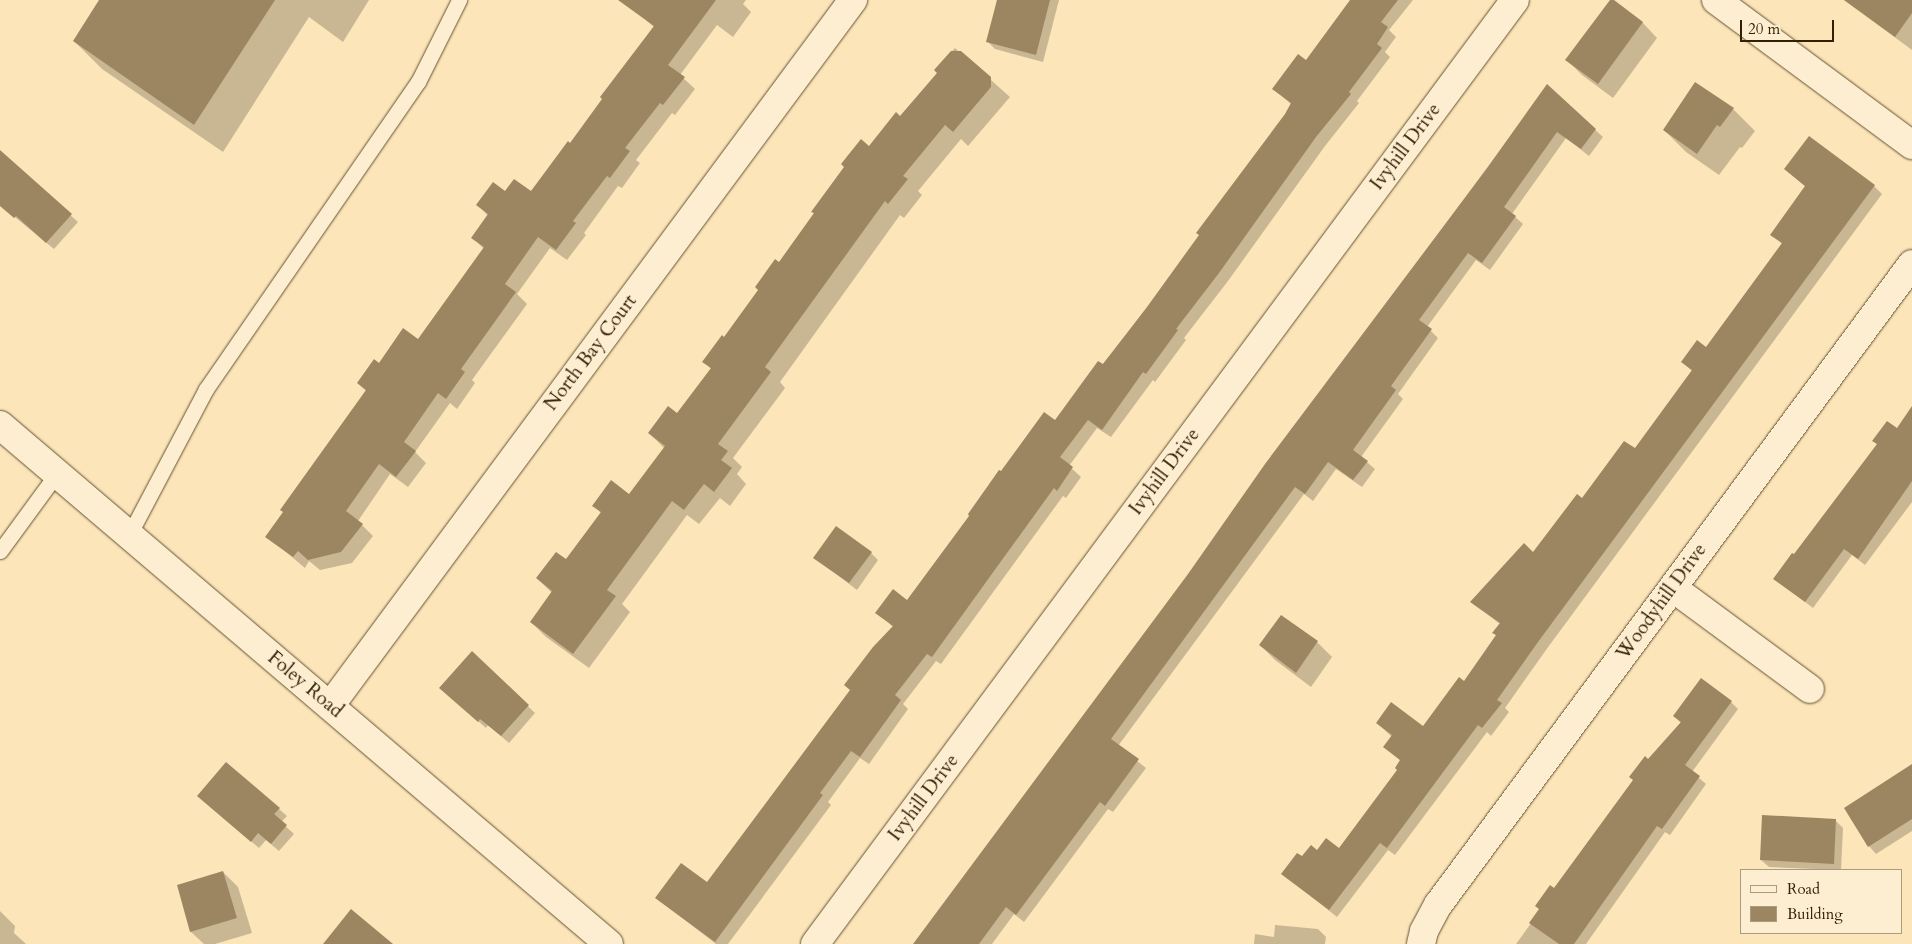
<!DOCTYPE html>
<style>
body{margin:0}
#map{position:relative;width:1912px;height:944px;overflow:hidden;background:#fce5b9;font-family:Cardo,serif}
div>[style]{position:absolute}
.shadow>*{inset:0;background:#0003}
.building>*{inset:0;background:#9c8662}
.roads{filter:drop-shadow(0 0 1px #655130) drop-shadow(0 0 1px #655130)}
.lane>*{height:15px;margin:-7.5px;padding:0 7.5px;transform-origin:7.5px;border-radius:7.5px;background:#fdeed2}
.street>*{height:28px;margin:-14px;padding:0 14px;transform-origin:14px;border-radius:14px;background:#fdeed2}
.secondary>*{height:28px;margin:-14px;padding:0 14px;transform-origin:14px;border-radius:14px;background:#fdeed2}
span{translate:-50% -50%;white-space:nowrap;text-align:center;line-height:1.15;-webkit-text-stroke:4.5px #fdeed2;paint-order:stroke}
.street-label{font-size:19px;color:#332003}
.legend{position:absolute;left:1740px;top:869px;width:162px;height:65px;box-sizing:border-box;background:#fdeed2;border:1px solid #ac9c7f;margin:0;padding:6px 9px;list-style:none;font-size:15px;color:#332003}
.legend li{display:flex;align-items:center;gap:10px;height:25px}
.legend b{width:25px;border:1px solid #ac9c7f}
.scale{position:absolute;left:1740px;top:20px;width:94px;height:22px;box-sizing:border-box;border:2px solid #332003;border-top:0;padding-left:6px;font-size:15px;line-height:18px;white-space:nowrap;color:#332003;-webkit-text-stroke:4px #fdeed2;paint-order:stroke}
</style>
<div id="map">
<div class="shadow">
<div style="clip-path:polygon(100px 0,369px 0,343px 42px,309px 17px,223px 152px,102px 69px,74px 41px)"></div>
<div style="clip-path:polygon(648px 0,746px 0,743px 4px,751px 12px,733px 37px,717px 25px,680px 75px,695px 89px,675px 115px,672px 113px,636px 160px,640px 163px,622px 188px,618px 186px,584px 233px,586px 235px,567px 260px,550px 248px,517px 294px,527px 304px,472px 380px,475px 383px,457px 409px,450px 403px,415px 452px,426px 463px,408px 487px,390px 474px,358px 521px,373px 536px,352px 563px,320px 570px,309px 561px,305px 568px,267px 536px,367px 392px,358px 383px,380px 364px,419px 340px,484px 249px,473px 238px,488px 216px,478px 205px,505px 193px,531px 193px,570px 145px,655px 28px,638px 13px)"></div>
<div style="clip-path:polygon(997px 0,1059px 0,1043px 62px,995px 49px,988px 42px)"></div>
<div style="clip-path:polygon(1351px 0,1413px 0,1389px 30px,1396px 37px,1385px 52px,1390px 57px,1357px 101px,1359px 103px,1325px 146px,1228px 281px,1184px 338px,1186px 340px,1155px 382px,1153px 380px,1111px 437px,1097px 428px,1069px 466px,1081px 477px,1066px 498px,1063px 496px,941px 664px,936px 661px,903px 704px,908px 709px,869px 764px,860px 758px,828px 802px,831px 805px,728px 944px,716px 944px,656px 898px,707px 884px,851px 691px,893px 627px,877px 612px,907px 602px,1001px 473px,1056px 422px,1148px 308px,1292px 105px,1274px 89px,1306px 62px)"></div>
<div style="clip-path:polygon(1612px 0,1643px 23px,1657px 38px,1613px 98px,1582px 75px,1567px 60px)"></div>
<div style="clip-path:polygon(1844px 0,1912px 2px,1912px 50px)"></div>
<div style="clip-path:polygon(955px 48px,1010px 97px,968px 146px,961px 139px,918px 191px,922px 195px,904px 218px,900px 215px,780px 382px,785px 388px,733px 458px,742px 467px,737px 474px,746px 484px,730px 506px,720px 498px,699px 524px,687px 515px,622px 604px,630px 612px,589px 668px,546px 637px,531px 622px,552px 593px,537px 578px,566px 561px,601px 513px,594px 506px,629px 495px,665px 449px,649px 433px,677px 415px,711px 369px,703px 361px,725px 339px,869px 147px,900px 117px,938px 73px,936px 70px)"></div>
<div style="clip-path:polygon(1547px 86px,1603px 137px,1589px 156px,1566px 138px,1512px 214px,1523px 224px,1490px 270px,1476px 260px,1427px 327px,1438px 338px,1398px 394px,1403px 399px,1361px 457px,1375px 469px,1362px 487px,1336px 469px,1313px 501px,1304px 494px,1118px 746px,1146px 768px,1113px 812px,1108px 809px,1024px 922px,1014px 914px,992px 944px,914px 944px,954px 894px)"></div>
<div style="clip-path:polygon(1733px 109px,1755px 131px,1742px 148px,1740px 147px,1719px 175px,1686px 152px,1664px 130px)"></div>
<div style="clip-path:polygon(0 152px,78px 222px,54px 249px,0 205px)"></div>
<div style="clip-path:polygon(1785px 169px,1874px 186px,1882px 194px,1546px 650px,1505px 708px,1509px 712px,1491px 736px,1487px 732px,1395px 855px,1388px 850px,1337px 917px,1283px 874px,1302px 858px,1318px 851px,1339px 850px,1399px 770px,1401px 761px,1385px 747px,1392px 737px,1377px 723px,1424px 728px,1464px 683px,1497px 636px,1494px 633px,1500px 624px,1471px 602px,1534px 554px,1582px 500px,1635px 450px,1693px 372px,1682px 362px,1707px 349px,1782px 244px,1772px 234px,1806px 187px)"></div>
<div style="clip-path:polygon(1912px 422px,1912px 502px,1865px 565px,1852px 555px,1813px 608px,1775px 579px,1795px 556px,1878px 445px,1874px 441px)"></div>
<div style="clip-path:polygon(871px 553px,878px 560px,857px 590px,815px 558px)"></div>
<div style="clip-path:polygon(1282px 617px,1317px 642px,1332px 657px,1311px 687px,1275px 660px,1260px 645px)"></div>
<div style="clip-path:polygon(472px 653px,535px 713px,509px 743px,488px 725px,486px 728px,448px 695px)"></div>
<div style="clip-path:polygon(1731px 702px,1738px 709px,1692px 772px,1706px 784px,1670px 835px,1665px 832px,1586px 944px,1516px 944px,1648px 761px,1681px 723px,1674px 716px)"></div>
<div style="clip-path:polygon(226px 763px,287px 816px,281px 822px,294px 834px,279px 851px,266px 840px,259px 848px,199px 796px)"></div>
<div style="clip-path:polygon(1912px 776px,1912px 831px,1876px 854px,1869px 846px)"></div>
<div style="clip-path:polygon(1835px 820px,1843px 828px,1841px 870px,1769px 867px,1761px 860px)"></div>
<div style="clip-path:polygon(223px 872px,238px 887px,252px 933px,215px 944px,204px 944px,191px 932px)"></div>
<div style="clip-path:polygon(0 911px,15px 926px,14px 933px,26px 944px,0 944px)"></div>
<div style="clip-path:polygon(1275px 925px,1318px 929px,1326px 937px,1325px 944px,1254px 944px,1255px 934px,1274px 937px)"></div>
</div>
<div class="building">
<div style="clip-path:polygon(99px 0,275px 0,194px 125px,73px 41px)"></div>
<div style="clip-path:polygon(618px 0,716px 0,668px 65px,685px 77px,663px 105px,660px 103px,625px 148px,630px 151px,610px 178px,607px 176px,573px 221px,576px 223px,556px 250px,538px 237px,505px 284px,516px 292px,461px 369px,465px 372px,446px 399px,438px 393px,404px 442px,416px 451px,396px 477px,379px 464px,346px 511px,363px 524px,341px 552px,308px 560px,298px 551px,293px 557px,265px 537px,283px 512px,280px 510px,366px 390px,357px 383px,374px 359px,379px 363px,403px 328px,418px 339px,484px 247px,471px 238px,488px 214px,476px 205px,493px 182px,505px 191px,514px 179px,531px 191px,568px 141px,570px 143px,602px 99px,600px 97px,654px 26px)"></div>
<div style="clip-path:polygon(997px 0,1050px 0,1036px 55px,986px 42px)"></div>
<div style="clip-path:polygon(1350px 0,1398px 0,1381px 22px,1388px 27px,1377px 44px,1382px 48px,1349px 92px,1351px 94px,1316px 137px,1219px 273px,1176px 329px,1178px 330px,1146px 374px,1143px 372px,1102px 430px,1088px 420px,1060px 457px,1073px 467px,1057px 491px,1054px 488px,932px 657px,927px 654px,895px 695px,901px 700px,860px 757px,851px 751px,820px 793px,823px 795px,715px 942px,655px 898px,681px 863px,707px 882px,850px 690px,844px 685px,873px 647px,893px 626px,875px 613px,893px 589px,907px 600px,969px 516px,968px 514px,999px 470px,1001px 471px,1044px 412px,1055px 420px,1098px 361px,1103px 364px,1147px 307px,1199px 235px,1196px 233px,1285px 114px,1291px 103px,1272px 89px,1298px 54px,1306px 60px)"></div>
<div style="clip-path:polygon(1610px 0,1614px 0,1643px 22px,1598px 84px,1565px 60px)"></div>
<div style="clip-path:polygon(1844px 0,1912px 0,1912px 13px,1895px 37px)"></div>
<div style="clip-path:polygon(951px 51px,961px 51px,991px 77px,991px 87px,953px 132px,945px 125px,903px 176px,908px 179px,888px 204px,885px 201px,765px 367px,771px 372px,718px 444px,728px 451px,721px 460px,732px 468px,714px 492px,704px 484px,684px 510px,672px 501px,607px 590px,616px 596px,573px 654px,530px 622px,552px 591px,536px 578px,556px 552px,566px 559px,601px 512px,592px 506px,611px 480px,629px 494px,665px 446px,648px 433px,668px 406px,677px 413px,711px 368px,702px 362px,722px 335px,724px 337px,758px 290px,755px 287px,775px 259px,779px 262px,814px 213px,811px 212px,844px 167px,841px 164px,861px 139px,869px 146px,896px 112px,900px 116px,937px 73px,934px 70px)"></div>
<div style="clip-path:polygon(1695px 82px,1734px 108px,1720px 127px,1717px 125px,1697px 154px,1663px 130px)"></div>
<div style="clip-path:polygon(1547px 84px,1596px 129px,1581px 149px,1557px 132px,1504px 207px,1516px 216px,1482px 263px,1468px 253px,1419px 320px,1432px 329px,1391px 386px,1396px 390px,1353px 450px,1368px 461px,1353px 480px,1328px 462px,1305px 494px,1295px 487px,1111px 739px,1139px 759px,1105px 806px,1100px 802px,1016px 915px,1006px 907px,979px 944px,913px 944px,1188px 574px,1265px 464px,1488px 167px)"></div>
<div style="clip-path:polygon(1809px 136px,1875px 185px,1538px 642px,1497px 700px,1502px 703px,1482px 728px,1478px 725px,1387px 848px,1380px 843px,1329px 910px,1281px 874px,1297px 853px,1302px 856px,1311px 845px,1317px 850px,1326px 838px,1339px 848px,1397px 770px,1395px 768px,1400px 760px,1383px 747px,1392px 735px,1376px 723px,1391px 702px,1423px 726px,1459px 677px,1464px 681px,1496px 635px,1492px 633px,1500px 623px,1470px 602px,1524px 543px,1533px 552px,1577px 494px,1582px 498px,1624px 441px,1635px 448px,1692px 370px,1681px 362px,1697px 340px,1706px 347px,1782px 243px,1770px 235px,1805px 186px,1784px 169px)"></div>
<div style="clip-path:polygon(0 150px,72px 214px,46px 243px,16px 216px,14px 218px,0 206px)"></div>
<div style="clip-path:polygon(1912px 406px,1912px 481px,1858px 559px,1844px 549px,1805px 602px,1773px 579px,1792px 553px,1794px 554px,1877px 444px,1872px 441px,1887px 421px,1897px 428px)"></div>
<div style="clip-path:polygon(836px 526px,872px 552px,849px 583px,813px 558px)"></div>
<div style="clip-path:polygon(1281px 615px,1318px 641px,1296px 673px,1259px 645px)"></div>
<div style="clip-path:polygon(472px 651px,529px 705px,501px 736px,480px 719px,478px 722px,439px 688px)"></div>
<div style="clip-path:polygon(1701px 678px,1732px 701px,1685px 765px,1700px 776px,1662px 829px,1657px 826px,1574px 944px,1559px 944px,1529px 923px,1539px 909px,1535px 906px,1550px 885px,1554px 888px,1633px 780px,1629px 777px,1645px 756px,1648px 759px,1681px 722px,1673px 716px)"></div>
<div style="clip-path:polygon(226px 762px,280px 808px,274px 814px,287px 825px,271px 844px,258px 833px,251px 842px,197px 796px)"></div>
<div style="clip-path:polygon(1912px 764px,1912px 819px,1868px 847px,1844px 808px)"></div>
<div style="clip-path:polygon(1762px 815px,1836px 819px,1834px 864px,1760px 860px)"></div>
<div style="clip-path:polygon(223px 871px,237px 918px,190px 932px,177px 885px)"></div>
<div style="clip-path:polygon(351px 909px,393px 944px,323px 944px)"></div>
</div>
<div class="roads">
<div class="lane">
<div style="left:129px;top:535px;width:165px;rotate:-62.2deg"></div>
<div style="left:206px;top:389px;width:373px;rotate:-55.4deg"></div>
<div style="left:418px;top:82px;width:92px;rotate:-63.4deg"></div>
<div style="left:0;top:551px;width:97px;rotate:-53.8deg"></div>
</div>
<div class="street">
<div style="left:1716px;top:0;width:244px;rotate:36.5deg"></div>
<div style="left:1673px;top:588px;width:170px;rotate:36.4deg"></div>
<div style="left:330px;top:706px;width:879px;rotate:-53.47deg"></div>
<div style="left:815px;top:944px;width:1175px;rotate:-53.44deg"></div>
<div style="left:1421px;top:944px;width:13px;rotate:-77deg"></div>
<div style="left:1424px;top:931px;width:30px;rotate:-62deg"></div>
<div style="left:1438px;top:905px;width:797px;rotate:-53.52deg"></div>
</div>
<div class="secondary">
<div style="left:0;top:425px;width:800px;rotate:40.44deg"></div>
</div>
</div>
<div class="street-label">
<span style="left:1406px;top:147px;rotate:-53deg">Ivyhill Drive</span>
<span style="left:591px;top:353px;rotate:-53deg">North Bay Court</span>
<span style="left:1165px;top:472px;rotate:-53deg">Ivyhill Drive</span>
<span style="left:1662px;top:602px;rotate:-54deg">Woodyhill Drive</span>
<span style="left:305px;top:685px;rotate:40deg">Foley Road</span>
<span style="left:924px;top:798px;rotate:-53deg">Ivyhill Drive</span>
</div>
<ul class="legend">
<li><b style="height:6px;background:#fdeed2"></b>Road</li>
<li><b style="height:14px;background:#9c8662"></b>Building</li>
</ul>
<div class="scale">20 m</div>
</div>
